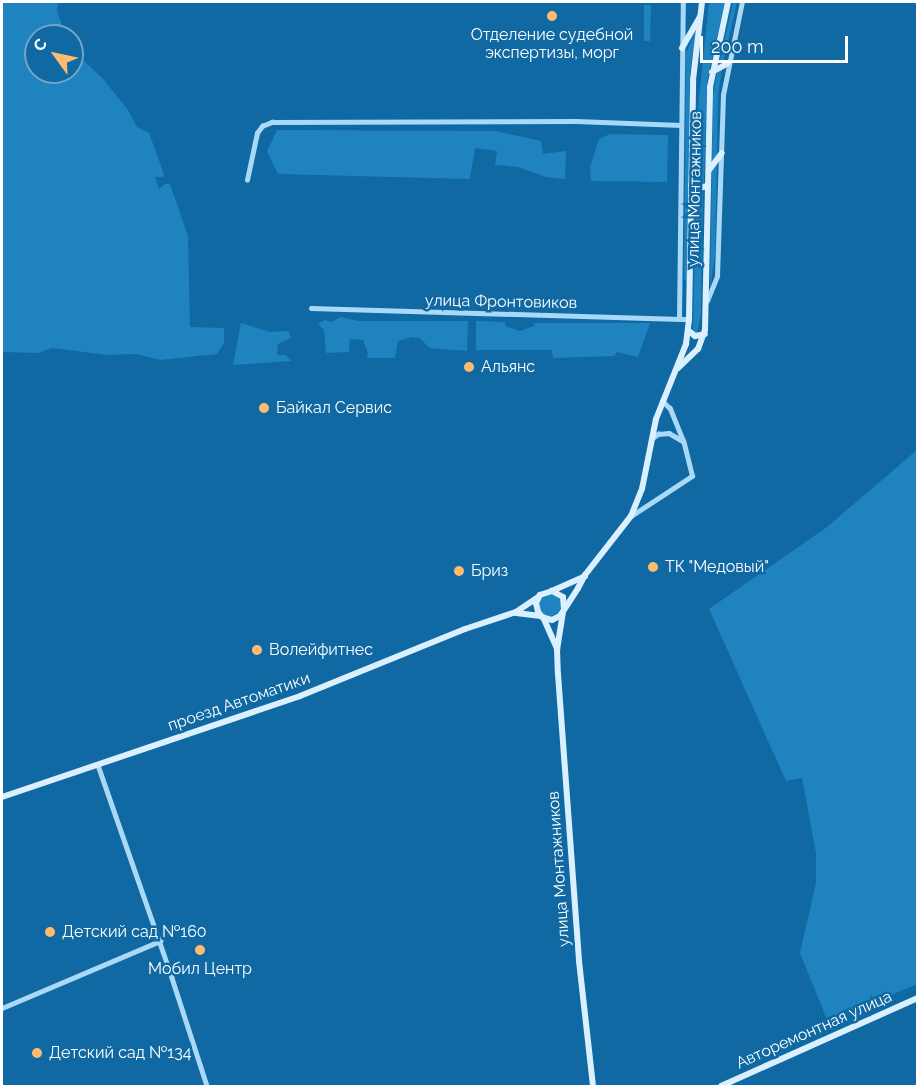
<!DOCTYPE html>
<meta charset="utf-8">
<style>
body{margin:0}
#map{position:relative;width:919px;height:1088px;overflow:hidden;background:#1069a2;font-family:Raleway,sans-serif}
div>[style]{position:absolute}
.green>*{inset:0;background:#1f83bf}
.round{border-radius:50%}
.minor>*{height:4.5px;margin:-2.25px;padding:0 2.25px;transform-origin:2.25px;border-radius:2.25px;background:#a9d9f6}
.secondary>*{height:6px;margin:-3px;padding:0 3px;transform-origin:3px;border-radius:3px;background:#daf0fe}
.dots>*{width:16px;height:16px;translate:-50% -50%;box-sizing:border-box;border:3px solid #1069a2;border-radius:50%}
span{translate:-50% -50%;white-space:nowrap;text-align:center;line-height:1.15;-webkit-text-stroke:5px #1069a2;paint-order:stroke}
.poi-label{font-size:16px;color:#fff}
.left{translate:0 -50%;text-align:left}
.street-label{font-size:16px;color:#fff}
.frame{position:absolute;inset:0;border:3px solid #fff;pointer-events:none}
.north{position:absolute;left:24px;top:24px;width:60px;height:60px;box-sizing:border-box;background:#1069a2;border:2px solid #70a5c7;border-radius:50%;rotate:303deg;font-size:16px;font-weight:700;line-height:24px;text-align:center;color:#fff}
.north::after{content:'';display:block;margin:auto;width:21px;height:27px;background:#ffbb6e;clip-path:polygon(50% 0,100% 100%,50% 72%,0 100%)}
.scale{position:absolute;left:700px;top:36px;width:148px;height:27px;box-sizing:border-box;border:3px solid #fff;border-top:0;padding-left:8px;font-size:18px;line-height:21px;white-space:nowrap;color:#fff;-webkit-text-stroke:4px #1069a2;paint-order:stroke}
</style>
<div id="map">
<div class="green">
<div style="clip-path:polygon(2px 2px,58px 2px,57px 11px,66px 36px,36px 36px,36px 72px,72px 72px,72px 49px,104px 80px,128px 110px,137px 127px,149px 133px,164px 174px,162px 177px,155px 177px,159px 189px,165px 184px,170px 184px,188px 236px,190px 327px,224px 328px,224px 343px,217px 354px,160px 360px,136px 354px,108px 355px,52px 348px,38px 353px,2px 352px)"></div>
<div style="clip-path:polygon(709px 2px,725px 2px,707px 81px,704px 184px,701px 185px,696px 184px,697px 118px)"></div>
<div style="clip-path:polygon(733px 2px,737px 2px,724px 60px,719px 64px)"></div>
<div style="clip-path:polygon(644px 5px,651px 5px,650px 41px,644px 41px)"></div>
<div style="clip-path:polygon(696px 30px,690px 73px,687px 282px,684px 279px,686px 53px)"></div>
<div style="clip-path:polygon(722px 69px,718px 96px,717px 156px,712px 163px,713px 95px,717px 73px)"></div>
<div style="clip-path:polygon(277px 130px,495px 131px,541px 141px,543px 154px,566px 151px,565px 179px,546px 177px,518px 167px,495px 165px,497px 151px,475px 148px,470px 179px,278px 174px,267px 151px)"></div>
<div style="clip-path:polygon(610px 134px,668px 135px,667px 182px,591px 181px,590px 167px,599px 139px)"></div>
<div style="clip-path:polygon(717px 162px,715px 255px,710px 288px,712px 168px)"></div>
<div style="clip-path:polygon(696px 191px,703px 192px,701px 313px,697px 334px,693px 332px)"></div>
<div style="clip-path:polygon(341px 317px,358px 321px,468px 321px,467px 351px,430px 348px,419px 338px,412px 337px,398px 341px,395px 358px,367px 358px,368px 353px,363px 340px,350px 339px,349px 352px,326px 353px,324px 330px,318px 324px,325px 320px,331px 322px)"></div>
<div style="clip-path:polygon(476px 321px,505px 322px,505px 326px,520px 331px,534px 326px,534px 323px,650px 323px,638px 357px,617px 352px,614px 356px,553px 358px,552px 350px,476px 350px)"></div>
<div style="clip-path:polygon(241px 323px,270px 332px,288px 331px,291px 338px,278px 344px,277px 355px,286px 355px,291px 361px,233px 365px)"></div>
<div style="clip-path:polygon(917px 450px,917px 984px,828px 1022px,800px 953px,816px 883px,816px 853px,802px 778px,786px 781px,709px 609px,827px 527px)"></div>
<div class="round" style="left:539px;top:594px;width:22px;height:22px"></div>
</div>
<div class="minor">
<div style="left:247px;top:180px;width:48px;rotate:-78deg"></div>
<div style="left:257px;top:133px;width:9px;rotate:-54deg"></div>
<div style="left:262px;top:126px;width:11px;rotate:-22deg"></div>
<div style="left:272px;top:122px;width:304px;rotate:-0.2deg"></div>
<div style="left:576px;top:121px;width:105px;rotate:2.2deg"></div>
<div style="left:707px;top:301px;width:27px;rotate:-68deg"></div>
<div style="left:717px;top:276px;width:181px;rotate:-88.1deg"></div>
<div style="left:723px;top:95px;width:95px;rotate:-78.5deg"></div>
<div style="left:311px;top:308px;width:378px;rotate:1.7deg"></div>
<div style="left:679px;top:318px;width:316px;rotate:-89.3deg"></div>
<div style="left:651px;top:439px;width:9px;rotate:-36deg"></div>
<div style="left:658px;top:434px;width:11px;rotate:-5deg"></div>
<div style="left:669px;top:433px;width:16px;rotate:30deg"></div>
<div style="left:631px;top:516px;width:73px;rotate:-33.3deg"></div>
<div style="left:692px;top:476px;width:36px;rotate:-104deg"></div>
<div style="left:683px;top:441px;width:35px;rotate:-112deg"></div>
<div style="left:670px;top:409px;width:11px;rotate:-135deg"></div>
<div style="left:98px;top:765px;width:225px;rotate:70.8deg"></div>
<div style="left:172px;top:978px;width:114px;rotate:72deg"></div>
<div style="left:2px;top:1008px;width:172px;rotate:-23deg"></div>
</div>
<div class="secondary">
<div style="left:682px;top:48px;width:36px;rotate:-60deg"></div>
<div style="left:712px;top:72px;width:18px;rotate:-29deg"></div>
<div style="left:709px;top:170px;width:21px;rotate:-53deg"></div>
<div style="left:691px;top:185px;width:9px;rotate:21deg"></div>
<div style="left:699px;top:188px;width:9px;rotate:-13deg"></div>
<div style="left:689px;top:331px;width:8px;rotate:40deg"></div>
<div style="left:695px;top:336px;width:10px;rotate:-11deg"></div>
<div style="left:678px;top:368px;width:28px;rotate:-44deg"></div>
<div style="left:698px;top:349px;width:20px;rotate:-70deg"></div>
<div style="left:705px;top:330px;width:243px;rotate:-88.8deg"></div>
<div style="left:710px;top:87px;width:87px;rotate:-78deg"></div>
<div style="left:554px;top:590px;width:34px;rotate:-24deg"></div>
<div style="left:564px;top:609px;width:12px;rotate:-95deg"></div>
<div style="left:563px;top:597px;width:13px;rotate:-151deg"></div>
<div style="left:552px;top:591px;width:13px;rotate:162deg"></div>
<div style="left:540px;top:595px;width:9px;rotate:117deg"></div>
<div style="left:536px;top:603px;width:9px;rotate:77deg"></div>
<div style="left:538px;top:612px;width:6px;rotate:51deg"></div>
<div style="left:542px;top:617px;width:10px;rotate:17deg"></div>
<div style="left:552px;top:620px;width:9px;rotate:-27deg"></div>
<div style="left:560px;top:616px;width:33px;rotate:-57deg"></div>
<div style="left:578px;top:588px;width:15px;rotate:-62deg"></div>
<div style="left:585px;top:575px;width:75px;rotate:-52.1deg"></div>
<div style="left:631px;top:516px;width:29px;rotate:-68deg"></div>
<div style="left:642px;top:489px;width:71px;rotate:-78.7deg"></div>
<div style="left:656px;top:419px;width:81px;rotate:-68.2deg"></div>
<div style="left:686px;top:344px;width:25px;rotate:-83deg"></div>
<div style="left:689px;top:319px;width:239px;rotate:-89deg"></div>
<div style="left:693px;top:80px;width:79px;rotate:-83.4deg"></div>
<div style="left:563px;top:612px;width:37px;rotate:99deg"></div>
<div style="left:557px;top:649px;width:25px;rotate:88deg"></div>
<div style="left:558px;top:674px;width:288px;rotate:85.8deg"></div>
<div style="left:579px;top:961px;width:126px;rotate:83.6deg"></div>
<div style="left:516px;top:613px;width:25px;rotate:7deg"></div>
<div style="left:543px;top:617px;width:35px;rotate:66deg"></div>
<div style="left:2px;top:797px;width:315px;rotate:-18.7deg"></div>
<div style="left:300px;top:696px;width:178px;rotate:-22.1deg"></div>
<div style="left:465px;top:629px;width:54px;rotate:-18.4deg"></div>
<div style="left:516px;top:612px;width:25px;rotate:-34deg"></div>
<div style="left:721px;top:1086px;width:216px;rotate:-24.1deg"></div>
</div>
<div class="dots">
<div style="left:552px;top:16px;background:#ffbb6e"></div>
<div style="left:469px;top:367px;background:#ffbb6e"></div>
<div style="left:264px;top:408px;background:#ffbb6e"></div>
<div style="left:653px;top:567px;background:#ffbb6e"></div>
<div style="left:459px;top:571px;background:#ffbb6e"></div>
<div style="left:257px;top:650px;background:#ffbb6e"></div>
<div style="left:50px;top:932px;background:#ffbb6e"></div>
<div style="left:200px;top:950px;background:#ffbb6e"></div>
<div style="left:37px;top:1053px;background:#ffbb6e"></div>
</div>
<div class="poi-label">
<span style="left:552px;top:44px">Отделение судебной<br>экспертизы, морг</span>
<span class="left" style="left:481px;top:367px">Альянс</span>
<span class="left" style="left:276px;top:408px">Байкал Сервис</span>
<span class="left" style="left:665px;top:567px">ТК "Медовый"</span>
<span class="left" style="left:471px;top:571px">Бриз</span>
<span class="left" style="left:269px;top:650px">Волейфитнес</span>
<span class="left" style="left:62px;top:932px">Детский сад №160</span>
<span style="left:200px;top:969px">Мобил Центр</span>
<span class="left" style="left:49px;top:1053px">Детский сад №134</span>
</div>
<div class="street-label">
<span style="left:695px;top:189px;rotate:-89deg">улица Монтажников</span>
<span style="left:501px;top:302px;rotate:1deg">улица Фронтовиков</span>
<span style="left:239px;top:702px;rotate:-19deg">проезд Автоматики</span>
<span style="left:559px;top:869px;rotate:-94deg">улица Монтажников</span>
<span style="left:814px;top:1030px;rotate:-24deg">Авторемонтная улица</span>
</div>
<div class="frame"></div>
<div class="north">С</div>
<div class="scale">200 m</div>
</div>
